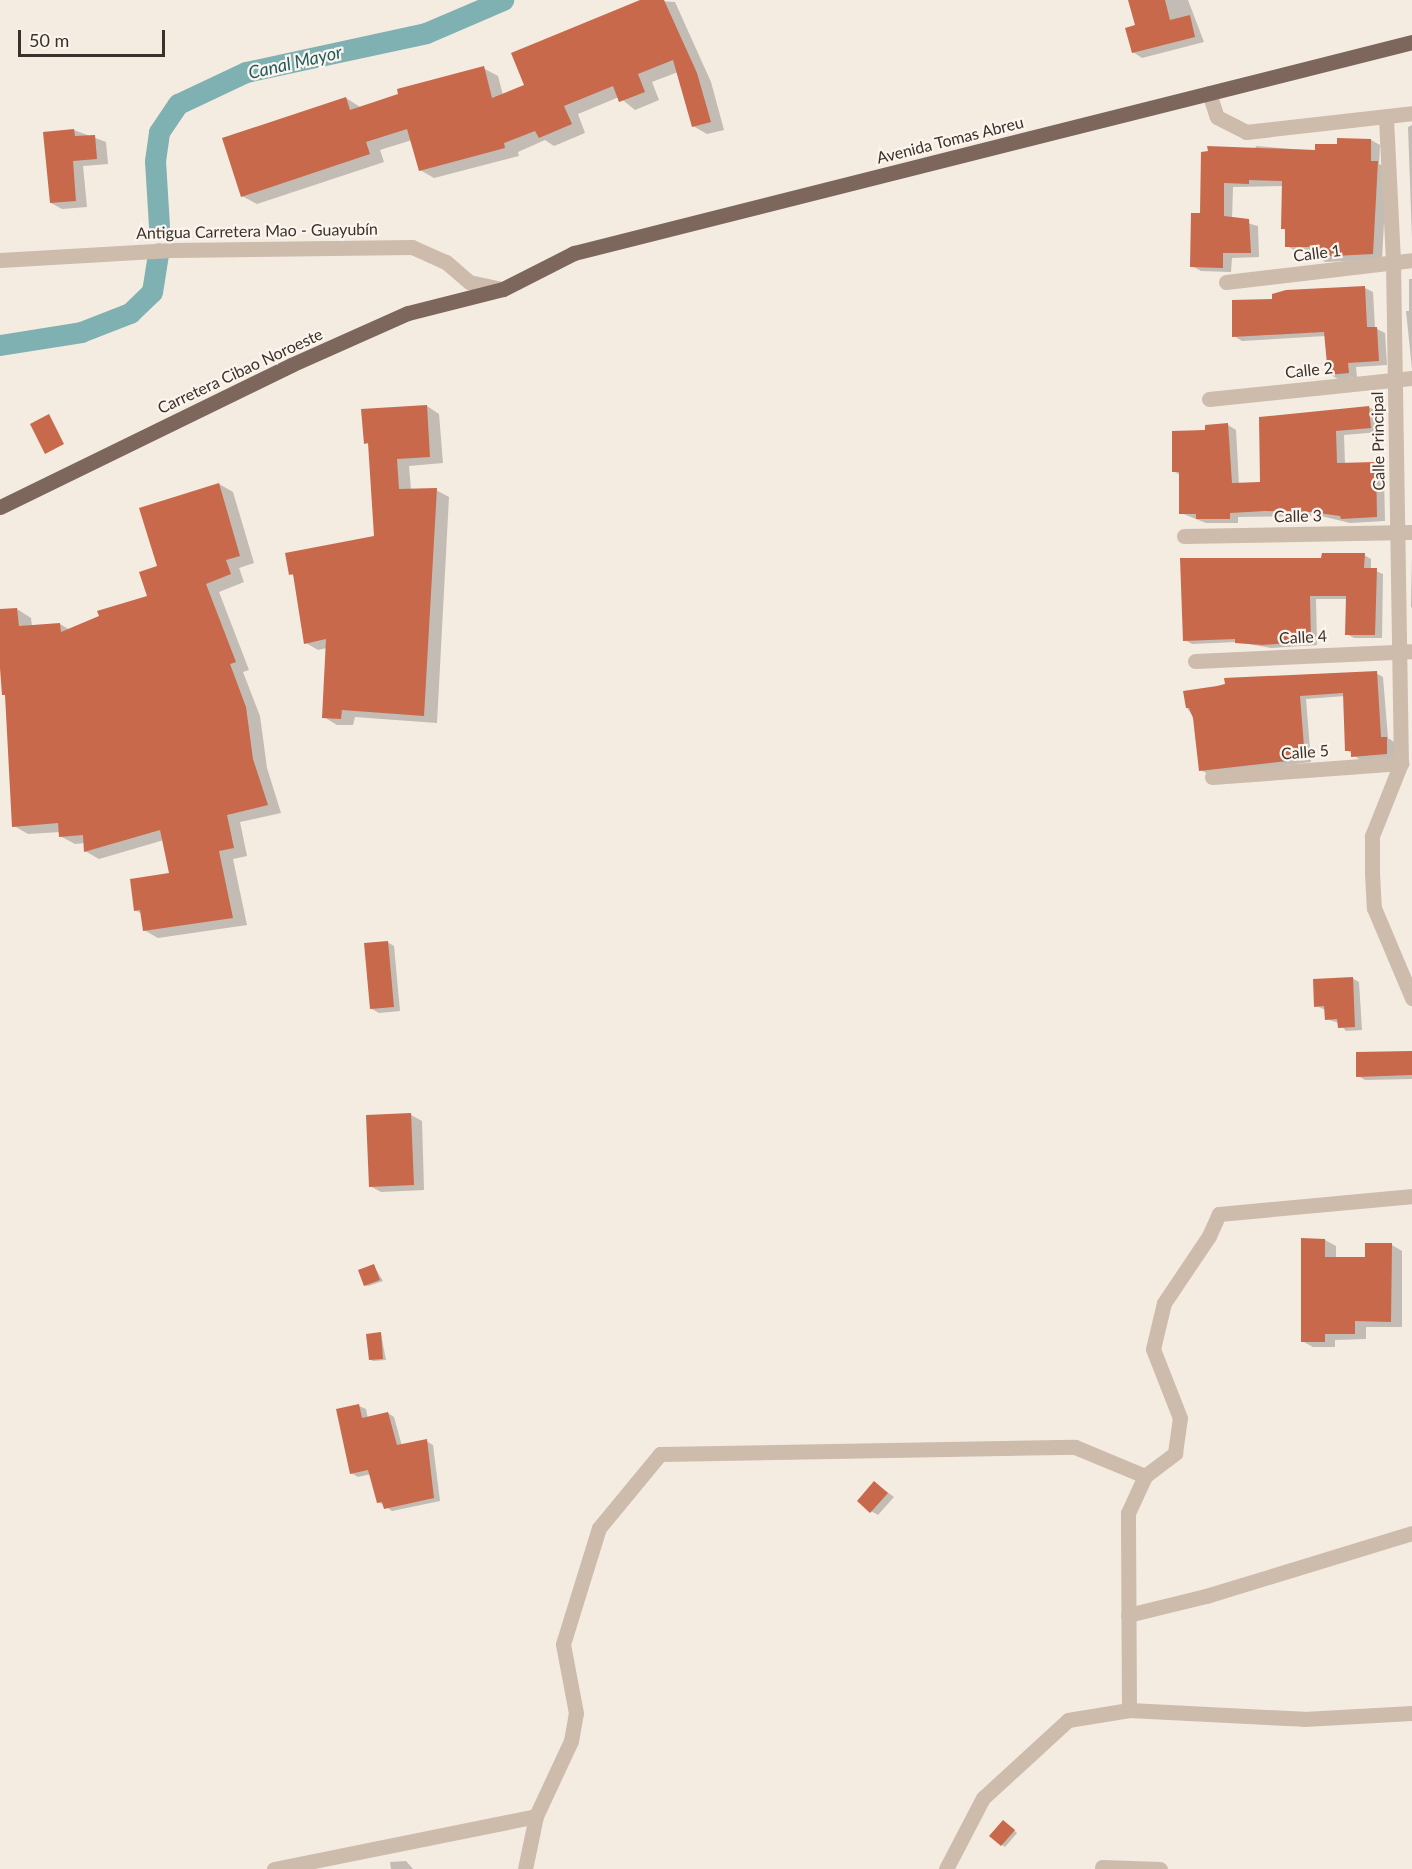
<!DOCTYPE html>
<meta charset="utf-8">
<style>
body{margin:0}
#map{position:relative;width:1412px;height:1869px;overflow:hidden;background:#f4ebe1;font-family:Lato,sans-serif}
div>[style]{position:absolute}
.shadow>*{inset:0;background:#0003}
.canal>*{height:21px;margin:-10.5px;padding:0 10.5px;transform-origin:10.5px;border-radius:10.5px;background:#7fb0b2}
.building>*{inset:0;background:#c8694b}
.minor>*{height:15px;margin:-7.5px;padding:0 7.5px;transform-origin:7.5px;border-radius:7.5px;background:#cdbbac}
.primary>*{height:15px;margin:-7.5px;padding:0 7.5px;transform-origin:7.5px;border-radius:7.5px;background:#7d675c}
span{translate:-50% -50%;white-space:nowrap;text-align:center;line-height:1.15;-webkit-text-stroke:4.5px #fbf5ee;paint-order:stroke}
.street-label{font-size:16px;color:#3b302b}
.water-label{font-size:18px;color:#1f5a5e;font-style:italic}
.scale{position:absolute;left:18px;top:30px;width:147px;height:27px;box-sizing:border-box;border:3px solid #3b302b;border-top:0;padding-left:8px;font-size:18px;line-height:21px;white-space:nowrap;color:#3b302b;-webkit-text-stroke:4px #fbf5ee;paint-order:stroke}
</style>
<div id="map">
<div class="shadow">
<div style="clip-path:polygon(643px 0,675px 2px,711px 82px,724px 130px,707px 134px,693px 126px,678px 72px,652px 82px,659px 100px,635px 110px,619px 97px,578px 114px,585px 133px,554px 146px,545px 140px,518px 152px,519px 156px,434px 178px,420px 170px,412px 140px,380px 150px,384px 162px,257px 204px,242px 196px,346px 98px,360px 107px,483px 68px,498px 76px,503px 95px,526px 86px)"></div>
<div style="clip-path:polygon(1117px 0,1188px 0,1204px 42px,1142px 58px,1133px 52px,1137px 26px,1130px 0)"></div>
<div style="clip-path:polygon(1412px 125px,1412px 238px,1408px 127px)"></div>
<div style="clip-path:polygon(74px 130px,106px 142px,108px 164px,83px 166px,87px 207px,62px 209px,51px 203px)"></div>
<div style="clip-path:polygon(1371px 140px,1380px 145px,1379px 164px,1387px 168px,1382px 259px,1325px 262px,1316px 256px,1316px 251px,1296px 251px,1287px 246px,1287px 231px,1282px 228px,1283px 186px,1233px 187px,1232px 219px,1258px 226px,1259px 257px,1232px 258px,1231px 272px,1201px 271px,1192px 266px,1202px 215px,1203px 154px,1255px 150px,1256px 146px,1316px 151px)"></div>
<div style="clip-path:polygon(1409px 279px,1412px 279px,1412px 369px,1406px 311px,1409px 311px)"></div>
<div style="clip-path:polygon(1365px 288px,1373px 292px,1375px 328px,1385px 333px,1387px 365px,1356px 367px,1357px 377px,1338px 379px,1329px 374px,1326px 336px,1242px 341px,1234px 336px,1274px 300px)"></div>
<div style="clip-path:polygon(427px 406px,439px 414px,443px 463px,409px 466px,411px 490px,436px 490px,449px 497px,437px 723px,355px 717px,353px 725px,337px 725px,324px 717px,327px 648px,318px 650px,306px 643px,295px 576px,290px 574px,376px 537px,370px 445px,366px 443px)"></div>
<div style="clip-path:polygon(1369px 407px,1377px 412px,1379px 432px,1344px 435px,1345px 464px,1384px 476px,1385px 521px,1350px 523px,1321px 516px,1238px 517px,1238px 523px,1206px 523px,1181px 513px,1180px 475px,1173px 471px,1207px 432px,1228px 425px,1236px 430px,1239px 485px,1262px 483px)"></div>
<div style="clip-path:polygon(219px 484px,233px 492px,254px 563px,239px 568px,244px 582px,219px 592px,249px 670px,243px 672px,260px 716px,267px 768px,281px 813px,240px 822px,247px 856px,233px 859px,247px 925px,158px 938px,144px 930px,142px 914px,135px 910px,171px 875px,164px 840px,99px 859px,85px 851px,85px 843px,75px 844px,60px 836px,60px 832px,28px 834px,14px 826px,0 610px,17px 609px,31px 618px,32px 626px,60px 624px,70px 630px,149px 597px,159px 567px)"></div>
<div style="clip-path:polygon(1364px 555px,1371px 559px,1371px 569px,1383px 574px,1382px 638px,1354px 638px,1347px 634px,1347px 599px,1316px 599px,1317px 645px,1271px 648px,1237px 642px,1192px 644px,1185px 640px,1323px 560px)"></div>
<div style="clip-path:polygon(1412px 558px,1412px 608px,1411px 607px)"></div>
<div style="clip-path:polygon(1376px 673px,1383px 677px,1388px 738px,1394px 742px,1394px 758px,1360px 760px,1347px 750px,1345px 696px,1306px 699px,1311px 762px,1208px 774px,1201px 770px,1194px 718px,1187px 708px)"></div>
<div style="clip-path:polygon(387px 942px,394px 946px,400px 1011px,379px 1013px,372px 1009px)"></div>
<div style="clip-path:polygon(1352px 978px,1359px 982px,1362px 1030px,1346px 1031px,1339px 1023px,1326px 1019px,1326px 1010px,1316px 1006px)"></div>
<div style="clip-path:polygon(1412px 1052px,1412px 1079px,1365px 1080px,1358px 1076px)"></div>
<div style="clip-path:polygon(411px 1115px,422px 1121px,424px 1190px,381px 1192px,370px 1186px,368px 1116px)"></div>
<div style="clip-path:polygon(1325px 1240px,1336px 1246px,1336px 1259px,1367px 1258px,1392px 1245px,1402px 1251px,1402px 1327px,1366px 1327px,1366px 1339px,1335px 1340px,1335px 1347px,1313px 1347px,1302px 1341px)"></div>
<div style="clip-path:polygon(374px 1266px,383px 1281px,368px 1286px,365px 1285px)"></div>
<div style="clip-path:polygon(381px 1334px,386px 1360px,373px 1361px,370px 1359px)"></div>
<div style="clip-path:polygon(359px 1406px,366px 1409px,368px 1419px,388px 1413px,394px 1417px,402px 1446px,426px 1441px,433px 1445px,440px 1501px,392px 1511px,379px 1502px,371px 1474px,358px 1477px,351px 1473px)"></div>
<div style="clip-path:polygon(875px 1483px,894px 1497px,878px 1515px,871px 1511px)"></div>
<div style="clip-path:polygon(1006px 1823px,1017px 1833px,1005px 1847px,991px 1836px)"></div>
<div style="clip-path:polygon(406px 1861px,413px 1869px,391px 1869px,390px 1862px)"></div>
</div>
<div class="canal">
<div style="left:159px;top:226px;width:65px;rotate:-93.5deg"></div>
<div style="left:155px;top:161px;width:29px;rotate:-82deg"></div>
<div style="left:159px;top:132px;width:34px;rotate:-56deg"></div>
<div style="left:178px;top:104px;width:75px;rotate:-25.2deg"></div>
<div style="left:246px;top:72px;width:184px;rotate:-12.2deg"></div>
<div style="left:426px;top:33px;width:84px;rotate:-23.2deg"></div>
<div style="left:0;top:345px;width:82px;rotate:-9.1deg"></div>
<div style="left:81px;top:332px;width:53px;rotate:-21.2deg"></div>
<div style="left:130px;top:313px;width:30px;rotate:-44deg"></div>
<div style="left:152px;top:292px;width:39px;rotate:-81deg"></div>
</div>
<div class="building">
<div style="clip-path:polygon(640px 0,664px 0,697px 73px,711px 122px,692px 127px,673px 60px,638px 74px,645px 92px,619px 102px,613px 86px,564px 106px,572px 124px,539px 138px,535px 131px,504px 143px,505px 148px,419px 171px,407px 129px,366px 142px,370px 154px,241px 197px,222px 138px,346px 97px,350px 110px,398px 94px,397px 89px,484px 66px,492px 98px,524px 85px,511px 53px)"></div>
<div style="clip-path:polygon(1128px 0,1165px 0,1170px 20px,1190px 15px,1195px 37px,1132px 53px,1125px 28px,1135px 25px)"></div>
<div style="clip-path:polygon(74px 129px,75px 136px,95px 135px,97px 159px,73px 161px,76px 201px,50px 203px,43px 132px)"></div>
<div style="clip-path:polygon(1337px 138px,1371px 139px,1371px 161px,1378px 161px,1373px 254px,1315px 257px,1315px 247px,1285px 247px,1285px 229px,1281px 229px,1282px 181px,1249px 180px,1249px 184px,1224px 183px,1224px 216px,1249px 219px,1251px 253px,1223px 253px,1223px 268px,1190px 267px,1191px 213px,1200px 213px,1201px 152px,1208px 151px,1207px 146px,1315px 150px,1315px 144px,1337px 144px)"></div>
<div style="clip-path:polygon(1365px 286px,1367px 327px,1377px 327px,1379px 361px,1348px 363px,1349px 373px,1328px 375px,1324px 332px,1232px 337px,1232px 300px,1272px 299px,1272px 294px,1286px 290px)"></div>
<div style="clip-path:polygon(427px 405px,430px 457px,397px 459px,399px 489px,437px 488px,424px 716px,342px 710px,341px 719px,322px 718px,326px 639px,304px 644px,293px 574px,289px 575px,285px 553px,374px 536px,368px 443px,364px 444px,361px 409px)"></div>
<div style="clip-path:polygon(1369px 406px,1371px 428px,1336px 431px,1337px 463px,1376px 462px,1377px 517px,1341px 519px,1340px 516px,1311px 512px,1265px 511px,1230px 513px,1230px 519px,1196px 519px,1196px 514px,1179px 514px,1179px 472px,1172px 472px,1172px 431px,1205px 430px,1205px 425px,1228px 423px,1232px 483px,1260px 482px,1259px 417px)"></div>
<div style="clip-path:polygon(49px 414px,64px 444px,45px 454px,30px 424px)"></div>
<div style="clip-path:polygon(219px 483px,240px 556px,226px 560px,231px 574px,206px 584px,236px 662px,230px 664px,246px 707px,253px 759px,268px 805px,227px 815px,234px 848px,219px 851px,233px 918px,143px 931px,140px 910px,134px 911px,130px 879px,169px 873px,160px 830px,84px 852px,83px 835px,59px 837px,58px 823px,12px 827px,5px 695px,2px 695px,0 668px,0 609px,17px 608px,19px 626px,60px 623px,61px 632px,99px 616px,97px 611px,147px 596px,139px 572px,157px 566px,139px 508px)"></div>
<div style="clip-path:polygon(1322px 553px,1365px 553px,1364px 568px,1377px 568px,1375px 635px,1345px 635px,1346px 596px,1310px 596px,1311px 641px,1263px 645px,1235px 643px,1235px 639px,1183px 641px,1180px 558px,1321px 558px)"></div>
<div style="clip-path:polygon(1377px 671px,1381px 737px,1387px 737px,1387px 754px,1351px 757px,1351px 751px,1345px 751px,1343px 693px,1300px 696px,1305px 759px,1199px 771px,1193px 718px,1189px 708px,1186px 708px,1183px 691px,1217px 686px,1225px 684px,1224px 678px)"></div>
<div style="clip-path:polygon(388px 941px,394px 1007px,370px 1009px,364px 943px)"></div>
<div style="clip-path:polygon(1353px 977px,1355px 1027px,1338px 1028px,1337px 1019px,1325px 1020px,1324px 1006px,1314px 1007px,1313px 979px)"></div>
<div style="clip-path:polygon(1412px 1051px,1412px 1075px,1356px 1077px,1356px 1052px)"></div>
<div style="clip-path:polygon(411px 1113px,414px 1185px,369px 1187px,366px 1115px)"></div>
<div style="clip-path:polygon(1301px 1238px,1325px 1239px,1325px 1257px,1365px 1257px,1365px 1243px,1392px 1243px,1391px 1322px,1355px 1321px,1355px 1334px,1325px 1334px,1325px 1342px,1301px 1342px)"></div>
<div style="clip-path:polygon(374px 1264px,380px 1280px,364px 1286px,358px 1270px)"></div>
<div style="clip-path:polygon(381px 1332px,383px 1359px,369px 1360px,366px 1334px)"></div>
<div style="clip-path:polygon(359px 1404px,362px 1418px,388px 1412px,397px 1445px,427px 1439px,434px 1498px,384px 1509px,382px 1502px,377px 1503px,368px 1470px,350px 1474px,336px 1409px)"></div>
<div style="clip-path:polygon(874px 1481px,888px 1493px,870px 1513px,857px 1501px)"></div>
<div style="clip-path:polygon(1003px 1820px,1015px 1830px,1001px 1846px,989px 1836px)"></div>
</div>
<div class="minor">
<div style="left:1209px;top:93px;width:25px;rotate:72deg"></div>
<div style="left:1217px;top:117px;width:33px;rotate:27deg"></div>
<div style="left:1246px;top:132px;width:167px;rotate:-6.5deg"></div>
<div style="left:1386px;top:118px;width:144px;rotate:87.2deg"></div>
<div style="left:1393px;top:262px;width:501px;rotate:89.09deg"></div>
<div style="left:1401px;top:763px;width:79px;rotate:111.7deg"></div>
<div style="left:1372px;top:836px;width:37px;rotate:90deg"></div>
<div style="left:1372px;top:873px;width:35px;rotate:87deg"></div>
<div style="left:1374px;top:908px;width:98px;rotate:67.1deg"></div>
<div style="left:0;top:260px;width:172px;rotate:-3.3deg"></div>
<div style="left:172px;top:250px;width:240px;rotate:-0.7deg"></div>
<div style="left:412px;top:247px;width:37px;rotate:24deg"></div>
<div style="left:446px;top:262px;width:30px;rotate:41deg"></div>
<div style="left:469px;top:282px;width:35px;rotate:12deg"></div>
<div style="left:1226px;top:282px;width:187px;rotate:-6.7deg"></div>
<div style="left:1209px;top:399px;width:204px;rotate:-5.9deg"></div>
<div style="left:1184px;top:536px;width:228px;rotate:-1deg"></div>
<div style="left:1195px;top:661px;width:217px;rotate:-2.6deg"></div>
<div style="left:1212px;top:777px;width:190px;rotate:-4.2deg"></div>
<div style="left:1128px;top:1615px;width:80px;rotate:-13.7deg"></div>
<div style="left:1206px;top:1596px;width:215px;rotate:-17deg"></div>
<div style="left:1129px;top:1710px;width:197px;rotate:-90.3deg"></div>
<div style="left:1128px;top:1513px;width:41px;rotate:-65.3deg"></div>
<div style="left:1102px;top:1867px;width:58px;rotate:2deg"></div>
<div style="left:274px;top:1869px;width:267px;rotate:-11.4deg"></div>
<div style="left:525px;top:1869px;width:54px;rotate:-78.3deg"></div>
<div style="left:536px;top:1816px;width:83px;rotate:-65deg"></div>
<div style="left:571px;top:1741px;width:28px;rotate:-80deg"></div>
<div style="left:576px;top:1713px;width:70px;rotate:-100.7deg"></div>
<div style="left:563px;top:1644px;width:121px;rotate:-72.8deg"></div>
<div style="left:599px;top:1528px;width:96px;rotate:-50.5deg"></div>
<div style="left:660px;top:1454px;width:415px;rotate:-1deg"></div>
<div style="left:1075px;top:1447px;width:76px;rotate:22.5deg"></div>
<div style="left:1145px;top:1476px;width:38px;rotate:-37deg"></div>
<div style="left:1175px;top:1453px;width:35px;rotate:-82deg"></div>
<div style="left:1180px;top:1418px;width:74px;rotate:-111.4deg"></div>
<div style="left:1153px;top:1349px;width:47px;rotate:-76.6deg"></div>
<div style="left:1164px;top:1303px;width:81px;rotate:-56.1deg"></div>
<div style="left:1209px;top:1236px;width:24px;rotate:-66deg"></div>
<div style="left:1219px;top:1214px;width:194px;rotate:-5.3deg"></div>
<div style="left:946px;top:1869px;width:80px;rotate:-62.5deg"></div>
<div style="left:983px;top:1798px;width:115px;rotate:-42.5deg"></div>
<div style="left:1068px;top:1720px;width:62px;rotate:-9.3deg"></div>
<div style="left:1129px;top:1710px;width:175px;rotate:2.9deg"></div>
<div style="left:1304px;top:1719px;width:108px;rotate:-3.2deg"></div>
</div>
<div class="primary">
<div style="left:0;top:507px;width:324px;rotate:-26deg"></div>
<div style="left:291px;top:365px;width:128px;rotate:-24deg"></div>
<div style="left:408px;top:313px;width:98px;rotate:-14.2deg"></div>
<div style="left:503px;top:289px;width:80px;rotate:-26.9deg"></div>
<div style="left:574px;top:253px;width:864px;rotate:-14.13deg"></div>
</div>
<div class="street-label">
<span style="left:950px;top:140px;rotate:-14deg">Avenida Tomas Abreu</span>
<span style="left:257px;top:231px;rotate:-1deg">Antigua Carretera Mao - Guayubín</span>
<span style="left:1317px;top:253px;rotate:-7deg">Calle 1</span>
<span style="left:1309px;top:370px;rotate:-6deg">Calle 2</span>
<span style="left:240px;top:371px;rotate:-25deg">Carretera Cibao Noroeste</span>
<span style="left:1378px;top:441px;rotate:-91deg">Calle Principal</span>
<span style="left:1298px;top:516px;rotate:-1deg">Calle 3</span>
<span style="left:1303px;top:637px;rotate:-3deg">Calle 4</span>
<span style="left:1305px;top:752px;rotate:-4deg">Calle 5</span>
</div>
<div class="water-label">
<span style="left:295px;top:62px;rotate:-13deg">Canal Mayor</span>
</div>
<div class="scale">50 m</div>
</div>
